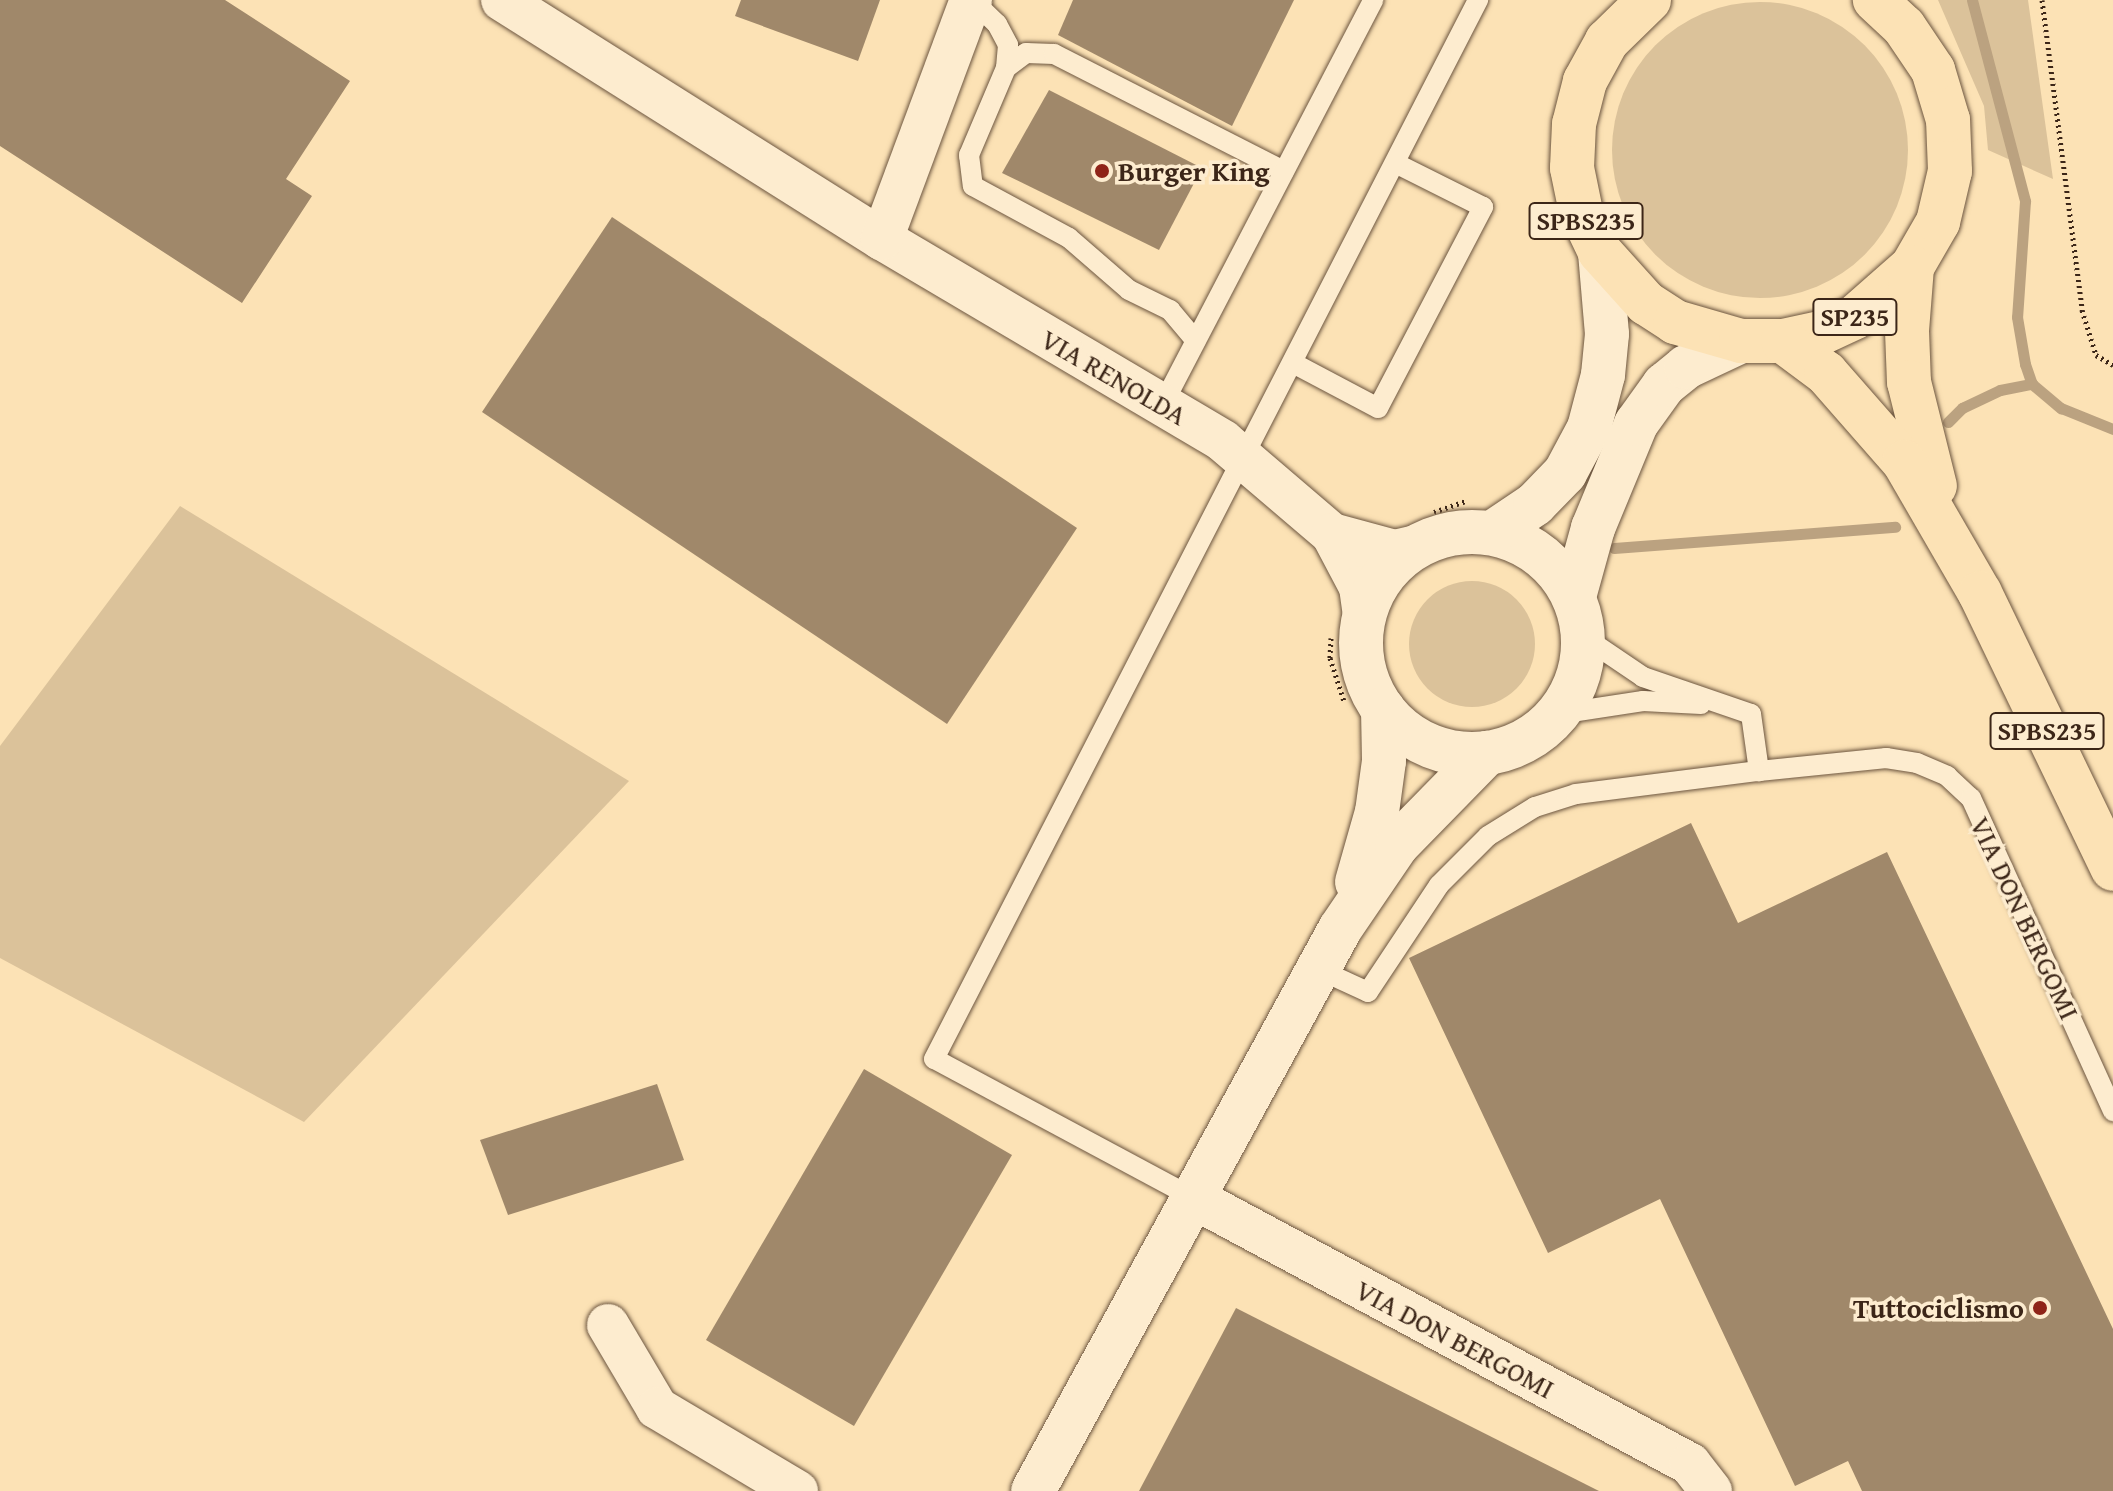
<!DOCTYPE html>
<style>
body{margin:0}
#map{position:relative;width:2113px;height:1491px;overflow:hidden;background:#fce2b5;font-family:"Gentium Book Plus",serif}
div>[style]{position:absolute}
.green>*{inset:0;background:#dbc29a}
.round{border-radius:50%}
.stream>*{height:11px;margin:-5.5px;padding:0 5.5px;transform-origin:5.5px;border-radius:5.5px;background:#bba280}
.building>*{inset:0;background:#a0886a}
.path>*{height:5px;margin-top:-2.5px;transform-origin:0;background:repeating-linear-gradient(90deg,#3c2618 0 2px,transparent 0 6px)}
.roads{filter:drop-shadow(0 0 2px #6c553f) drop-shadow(0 0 2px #6c553f)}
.lane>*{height:20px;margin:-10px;padding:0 10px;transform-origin:10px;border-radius:10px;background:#fdeccf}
.street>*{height:42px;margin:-21px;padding:0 21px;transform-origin:21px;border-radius:21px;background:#fdeccf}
.secondary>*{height:44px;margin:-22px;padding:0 22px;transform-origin:22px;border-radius:22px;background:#fdeccf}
.secondary>.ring{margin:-22px;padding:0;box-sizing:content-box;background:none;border:44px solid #fdeccf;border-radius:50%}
.primary>*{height:44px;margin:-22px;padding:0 22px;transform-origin:22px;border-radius:22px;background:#fce2b5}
.dots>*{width:22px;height:22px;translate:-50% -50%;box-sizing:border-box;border:4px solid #fdeccf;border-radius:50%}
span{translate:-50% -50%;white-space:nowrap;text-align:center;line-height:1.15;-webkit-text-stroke:7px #fdeccf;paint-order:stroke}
.shield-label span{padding:2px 6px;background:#fdeccf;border:2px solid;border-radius:6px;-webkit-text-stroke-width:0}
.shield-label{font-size:26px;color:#3c2618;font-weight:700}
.poi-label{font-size:28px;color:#3c2618;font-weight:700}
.left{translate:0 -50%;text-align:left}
.right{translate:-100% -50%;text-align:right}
.street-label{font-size:28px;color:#3c2618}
</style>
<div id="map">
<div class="green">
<div style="clip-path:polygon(1938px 0,2028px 0,2053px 179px,1988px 150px,1984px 106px)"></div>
<div class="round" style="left:1612px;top:2px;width:296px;height:296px"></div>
<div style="clip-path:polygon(180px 506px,629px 781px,304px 1122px,0 958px,0 746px)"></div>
<div class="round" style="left:1409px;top:581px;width:126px;height:126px"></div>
</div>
<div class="stream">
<div style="left:1972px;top:0;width:208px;rotate:75.2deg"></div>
<div style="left:2025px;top:201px;width:116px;rotate:93.9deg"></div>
<div style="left:2017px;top:317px;width:48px;rotate:80.3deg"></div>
<div style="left:2025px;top:364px;width:21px;rotate:71deg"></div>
<div style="left:2032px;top:384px;width:38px;rotate:40deg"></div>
<div style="left:2061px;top:408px;width:56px;rotate:22deg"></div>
<div style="left:1948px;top:422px;width:20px;rotate:-45deg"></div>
<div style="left:1962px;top:408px;width:42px;rotate:-25.3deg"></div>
<div style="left:2000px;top:390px;width:33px;rotate:-11deg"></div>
<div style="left:1614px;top:548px;width:282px;rotate:-4.3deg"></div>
</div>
<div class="building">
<div style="clip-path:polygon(0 0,225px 0,350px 81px,286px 179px,312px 196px,242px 303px,0 146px)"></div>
<div style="clip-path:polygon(741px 0,880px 0,858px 61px,735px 16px)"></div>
<div style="clip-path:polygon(1073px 0,1294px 0,1232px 126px,1058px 35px)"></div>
<div style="clip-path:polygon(1049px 90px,1202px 168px,1159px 250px,1002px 173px)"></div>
<div style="clip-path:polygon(612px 217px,1077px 528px,947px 724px,482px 412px)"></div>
<div style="clip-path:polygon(1691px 823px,1738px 923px,1887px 852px,2113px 1329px,2113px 1491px,1862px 1491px,1848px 1461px,1795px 1486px,1660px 1199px,1548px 1253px,1409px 958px)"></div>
<div style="clip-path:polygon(864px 1069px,1012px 1155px,854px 1426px,706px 1340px)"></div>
<div style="clip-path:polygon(657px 1084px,684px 1160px,508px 1215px,480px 1140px)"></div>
<div style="clip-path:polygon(1236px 1308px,1599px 1491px,1139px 1491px)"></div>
</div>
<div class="path">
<div style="left:2042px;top:0;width:313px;rotate:82.6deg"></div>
<div style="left:2082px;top:310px;width:47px;rotate:72.7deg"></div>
<div style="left:2096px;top:355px;width:20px;rotate:30deg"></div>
<div style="left:1434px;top:512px;width:34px;rotate:-19deg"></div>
<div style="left:1331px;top:638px;width:20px;rotate:93deg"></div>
<div style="left:1330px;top:658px;width:45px;rotate:72deg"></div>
</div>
<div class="roads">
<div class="lane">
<div style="left:972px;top:0;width:35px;rotate:44deg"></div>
<div style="left:997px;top:24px;width:24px;rotate:62deg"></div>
<div style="left:1008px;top:45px;width:23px;rotate:95deg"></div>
<div style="left:1006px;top:68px;width:95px;rotate:113deg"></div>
<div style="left:969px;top:155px;width:31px;rotate:83deg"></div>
<div style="left:973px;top:186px;width:109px;rotate:28.4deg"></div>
<div style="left:1069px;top:238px;width:79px;rotate:40.9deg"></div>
<div style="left:1129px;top:290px;width:46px;rotate:26deg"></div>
<div style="left:1170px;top:310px;width:40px;rotate:50deg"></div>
<div style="left:1006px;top:68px;width:25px;rotate:-37deg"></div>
<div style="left:1026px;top:53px;width:28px;rotate:2deg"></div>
<div style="left:1054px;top:54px;width:258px;rotate:27deg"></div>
<div style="left:1293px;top:363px;width:96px;rotate:27.9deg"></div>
<div style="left:1378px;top:408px;width:227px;rotate:-62.4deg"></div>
<div style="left:1483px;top:207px;width:98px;rotate:-153.4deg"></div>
<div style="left:1162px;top:406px;width:458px;rotate:-62.5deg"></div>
<div style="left:1584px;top:637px;width:71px;rotate:34.1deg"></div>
<div style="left:1643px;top:677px;width:114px;rotate:18.9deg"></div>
<div style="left:1751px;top:714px;width:58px;rotate:82deg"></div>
<div style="left:1759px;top:771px;width:128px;rotate:-5.8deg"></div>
<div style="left:1886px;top:758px;width:31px;rotate:9deg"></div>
<div style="left:1917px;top:763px;width:33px;rotate:23deg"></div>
<div style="left:1947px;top:776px;width:33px;rotate:43deg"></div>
<div style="left:1971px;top:798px;width:344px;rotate:65.6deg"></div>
<div style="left:1558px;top:714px;width:86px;rotate:-8.7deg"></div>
<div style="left:1643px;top:701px;width:58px;rotate:3deg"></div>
<div style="left:1318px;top:969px;width:55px;rotate:24.7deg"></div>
<div style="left:1368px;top:992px;width:128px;rotate:-56.4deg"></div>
<div style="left:1439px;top:885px;width:69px;rotate:-45deg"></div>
<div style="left:1488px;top:836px;width:55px;rotate:-31.7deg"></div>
<div style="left:1535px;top:807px;width:43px;rotate:-17.6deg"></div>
<div style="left:1576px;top:794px;width:184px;rotate:-7.2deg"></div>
<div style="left:1190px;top:1196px;width:290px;rotate:-151.8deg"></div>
<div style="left:934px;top:1059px;width:1191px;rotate:-62.81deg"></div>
</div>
<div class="street">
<div style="left:502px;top:0;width:449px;rotate:32.2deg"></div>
<div style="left:882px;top:239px;width:396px;rotate:30.6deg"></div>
<div style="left:1223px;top:441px;width:143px;rotate:40.5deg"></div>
<div style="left:1332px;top:534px;width:60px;rotate:62.2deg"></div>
<div style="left:1360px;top:587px;width:30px;rotate:82deg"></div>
<div style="left:882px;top:239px;width:255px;rotate:-69.6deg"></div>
<div style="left:1332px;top:534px;width:65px;rotate:15.1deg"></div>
<div style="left:1395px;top:551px;width:23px;rotate:-13deg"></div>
<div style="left:1190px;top:1196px;width:567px;rotate:28.19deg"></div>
<div style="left:1690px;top:1464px;width:34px;rotate:52deg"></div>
<div style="left:608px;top:1325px;width:96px;rotate:59.4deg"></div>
<div style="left:657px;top:1408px;width:163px;rotate:30.7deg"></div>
</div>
<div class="secondary">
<div class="ring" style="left:1361px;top:532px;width:178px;height:178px"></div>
<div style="left:1492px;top:533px;width:52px;rotate:-34deg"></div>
<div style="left:1535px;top:504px;width:43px;rotate:-45.9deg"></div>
<div style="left:1565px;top:473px;width:51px;rotate:-61.9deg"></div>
<div style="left:1589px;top:428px;width:55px;rotate:-75.2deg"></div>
<div style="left:1603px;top:375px;width:41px;rotate:-84.4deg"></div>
<div style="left:1607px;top:334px;width:82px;rotate:-94.9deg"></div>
<div style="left:1574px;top:597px;width:72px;rotate:-74.6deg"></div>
<div style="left:1593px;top:528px;width:113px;rotate:-67.5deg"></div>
<div style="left:1636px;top:424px;width:48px;rotate:-54.3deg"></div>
<div style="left:1664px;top:385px;width:28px;rotate:-39deg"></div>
<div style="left:1686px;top:367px;width:61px;rotate:-25.3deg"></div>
<div style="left:1357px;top:882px;width:73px;rotate:-74.1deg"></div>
<div style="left:1377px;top:812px;width:51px;rotate:-82.2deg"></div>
<div style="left:1384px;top:761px;width:52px;rotate:-91.1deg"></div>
<div style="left:1033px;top:1491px;width:640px;rotate:-61.35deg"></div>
<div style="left:1340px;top:929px;width:102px;rotate:-55.8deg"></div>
<div style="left:1397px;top:845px;width:129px;rotate:-45.6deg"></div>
</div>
<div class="primary">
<div style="left:1649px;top:0;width:59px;rotate:135.7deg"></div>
<div style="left:1607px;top:41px;width:46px;rotate:118.8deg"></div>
<div style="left:1585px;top:81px;width:44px;rotate:104.3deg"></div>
<div style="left:1574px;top:124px;width:44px;rotate:92.6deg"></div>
<div style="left:1572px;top:168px;width:45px;rotate:78.4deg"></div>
<div style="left:1581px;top:212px;width:44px;rotate:64.6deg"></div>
<div style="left:1600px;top:252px;width:69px;rotate:48deg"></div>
<div style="left:1646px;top:303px;width:35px;rotate:33deg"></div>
<div style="left:1675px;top:322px;width:69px;rotate:16.1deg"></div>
<div style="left:1741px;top:341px;width:42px"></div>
<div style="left:1783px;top:341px;width:39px;rotate:-12deg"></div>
<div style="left:1821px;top:333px;width:38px;rotate:-25deg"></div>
<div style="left:1855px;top:317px;width:76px;rotate:-41.3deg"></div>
<div style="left:1912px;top:267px;width:52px;rotate:-60deg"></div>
<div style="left:1938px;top:222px;width:52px;rotate:-76.8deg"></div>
<div style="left:1950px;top:171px;width:51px;rotate:-92.2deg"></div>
<div style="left:1948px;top:120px;width:52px;rotate:-106.7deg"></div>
<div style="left:1933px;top:70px;width:52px;rotate:-124deg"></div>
<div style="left:1904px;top:27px;width:40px;rotate:-137deg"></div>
<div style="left:1912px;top:267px;width:64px;rotate:94.5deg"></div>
<div style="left:1907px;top:331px;width:51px;rotate:87.8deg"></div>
<div style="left:1909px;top:382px;width:107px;rotate:76deg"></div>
<div style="left:1783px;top:341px;width:54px;rotate:36.7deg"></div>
<div style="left:1826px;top:373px;width:118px;rotate:48.8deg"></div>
<div style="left:1904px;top:462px;width:151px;rotate:59.9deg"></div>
<div style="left:1980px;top:593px;width:306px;rotate:64.3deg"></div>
</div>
</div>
<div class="dots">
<div style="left:1102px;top:171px;background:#8f2418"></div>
<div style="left:2040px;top:1308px;background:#8f2418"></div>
</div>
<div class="shield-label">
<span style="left:1586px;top:221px">SPBS235</span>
<span style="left:1855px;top:317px">SP235</span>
<span style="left:2047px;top:731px">SPBS235</span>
</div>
<div class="poi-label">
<span class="left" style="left:1118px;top:171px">Burger King</span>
<span class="right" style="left:2024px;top:1308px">Tuttociclismo</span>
</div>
<div class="street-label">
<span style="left:1114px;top:377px;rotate:30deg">VIA RENOLDA</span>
<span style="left:2025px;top:918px;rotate:65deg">VIA DON BERGOMI</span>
<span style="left:1455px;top:1339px;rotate:28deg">VIA DON BERGOMI</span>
</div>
</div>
